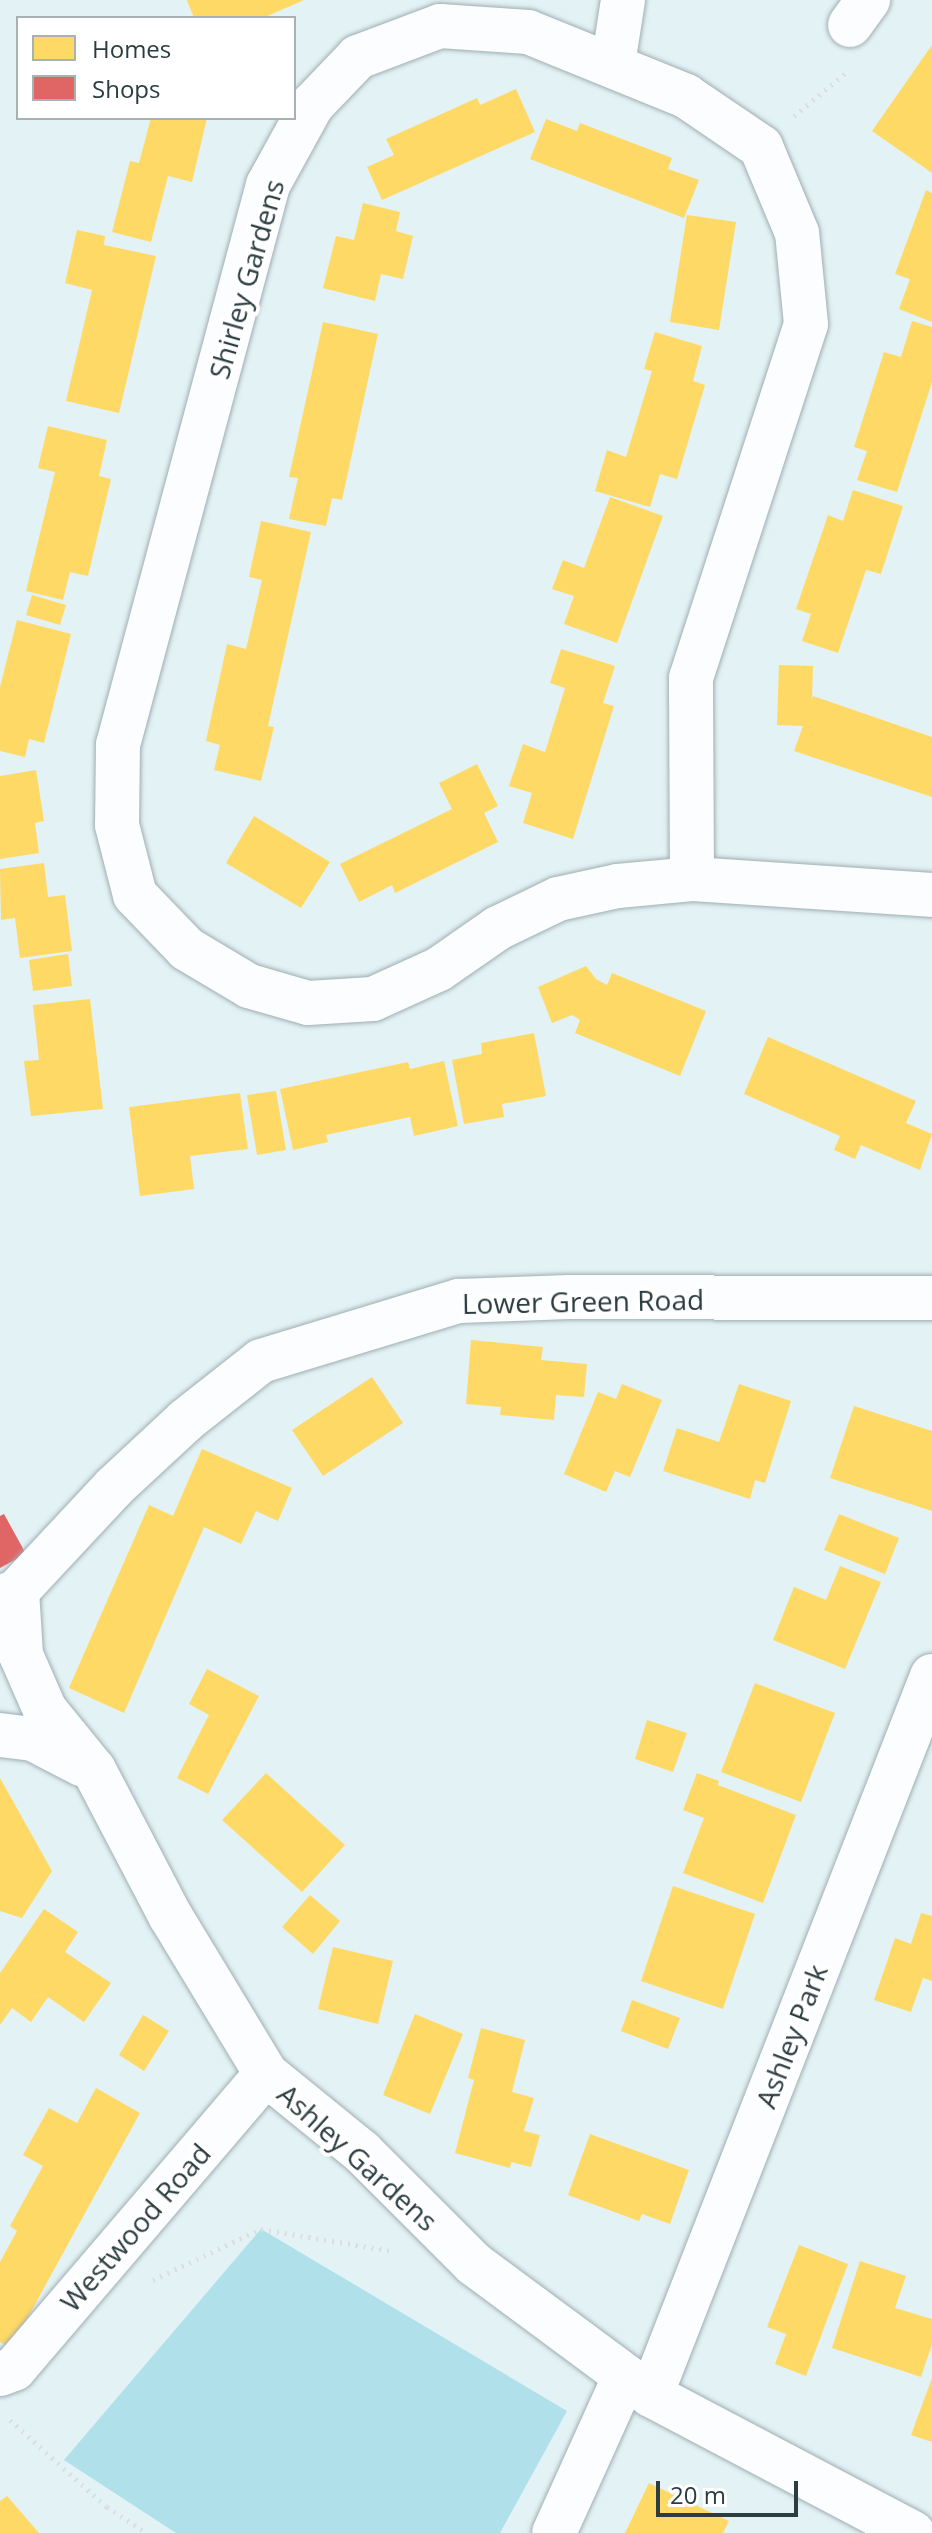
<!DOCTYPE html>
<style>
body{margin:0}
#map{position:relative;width:932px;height:2533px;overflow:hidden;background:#e3f2f5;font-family:"Open Sans",sans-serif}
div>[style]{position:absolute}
.green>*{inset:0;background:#b0e0e9}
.homes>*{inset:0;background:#ffd966}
.shops>*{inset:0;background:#e06666}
.path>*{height:5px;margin-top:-2.5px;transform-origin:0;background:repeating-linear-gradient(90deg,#dadedf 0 2px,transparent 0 8px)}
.roads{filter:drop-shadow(0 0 2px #9faeb1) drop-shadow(0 0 2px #9faeb1)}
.street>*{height:44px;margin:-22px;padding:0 22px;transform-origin:22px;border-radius:22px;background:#fbfdfe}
span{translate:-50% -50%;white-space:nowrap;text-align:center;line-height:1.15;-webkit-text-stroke:8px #fff;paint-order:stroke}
.street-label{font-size:28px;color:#2b3d40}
.legend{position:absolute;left:16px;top:16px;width:280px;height:104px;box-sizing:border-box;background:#fff;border:2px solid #aab1b3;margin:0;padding:10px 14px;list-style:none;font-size:24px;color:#2b3d40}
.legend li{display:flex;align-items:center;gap:16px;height:40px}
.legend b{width:40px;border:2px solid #aab1b3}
.scale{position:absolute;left:656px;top:2481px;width:142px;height:36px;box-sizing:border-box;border:4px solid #2b3d40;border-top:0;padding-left:10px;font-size:24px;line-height:28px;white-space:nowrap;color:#2b3d40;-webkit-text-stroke:6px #fff;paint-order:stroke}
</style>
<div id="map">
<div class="green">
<div style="clip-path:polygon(261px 2229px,567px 2411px,500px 2533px,176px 2533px,64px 2460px)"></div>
</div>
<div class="homes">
<div style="clip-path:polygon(187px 0,304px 0,263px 18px,194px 18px)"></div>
<div style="clip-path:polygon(932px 45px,932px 173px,872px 131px)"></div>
<div style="clip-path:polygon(516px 89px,535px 132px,382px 200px,367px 167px,394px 155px,386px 139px,477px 98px,480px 105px)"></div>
<div style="clip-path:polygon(151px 118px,207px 118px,192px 182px,168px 176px,151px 242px,112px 232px,130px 161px,139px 163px)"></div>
<div style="clip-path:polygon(546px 119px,577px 131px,580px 123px,672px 158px,668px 169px,699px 180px,684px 218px,530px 159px)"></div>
<div style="clip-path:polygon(926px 190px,932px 193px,932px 322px,899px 309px,910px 279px,895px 274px)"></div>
<div style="clip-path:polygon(363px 203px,400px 212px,396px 231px,413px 236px,403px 279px,381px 274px,375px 301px,323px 288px,336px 236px,354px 240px)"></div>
<div style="clip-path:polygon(687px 215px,736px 222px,719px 330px,670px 322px)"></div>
<div style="clip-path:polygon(77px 230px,105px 236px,104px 245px,156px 256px,119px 413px,66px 401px,92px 290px,65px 283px)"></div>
<div style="clip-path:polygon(912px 321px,932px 327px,932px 382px,897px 492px,857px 480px,867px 451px,854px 447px,884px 352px,901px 357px)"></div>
<div style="clip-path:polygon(323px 322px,378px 334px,342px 500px,332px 498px,326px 526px,289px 519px,298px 478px,289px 477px)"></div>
<div style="clip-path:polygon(655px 332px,702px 346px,693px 381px,705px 385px,677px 479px,660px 474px,650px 507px,595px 491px,607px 450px,626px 457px,652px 371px,644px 369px)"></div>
<div style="clip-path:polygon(48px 426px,107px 440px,99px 476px,111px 479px,88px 576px,70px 572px,63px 600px,26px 591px,55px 472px,38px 468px)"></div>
<div style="clip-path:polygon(853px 490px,903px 506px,881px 574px,866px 570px,838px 653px,802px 641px,811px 614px,796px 609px,828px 515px,843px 521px)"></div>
<div style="clip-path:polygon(610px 497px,663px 516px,617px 643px,564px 624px,574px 596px,552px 589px,563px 560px,584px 568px)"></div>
<div style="clip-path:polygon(261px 521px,311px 532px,268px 726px,274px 727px,261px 781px,214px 770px,220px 745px,206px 741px,227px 644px,246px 649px,262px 580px,249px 577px)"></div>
<div style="clip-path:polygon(32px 595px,66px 605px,60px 625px,26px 615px)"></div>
<div style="clip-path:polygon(17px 620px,71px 634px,44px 743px,29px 739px,25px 757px,0 751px,0 687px)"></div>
<div style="clip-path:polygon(561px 649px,615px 666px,603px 703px,614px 706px,573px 839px,523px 823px,532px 793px,509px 786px,523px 744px,545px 752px,565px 688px,550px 683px)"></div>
<div style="clip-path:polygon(779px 665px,813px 666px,812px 700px,813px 696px,932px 737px,932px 797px,794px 751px,803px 726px,777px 725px)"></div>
<div style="clip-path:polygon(477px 764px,498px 806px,484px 813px,498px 842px,395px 893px,392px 885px,359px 902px,340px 864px,452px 809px,439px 783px)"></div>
<div style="clip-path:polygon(36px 770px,44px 821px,35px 823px,39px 853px,0 859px,0 776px)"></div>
<div style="clip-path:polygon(254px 816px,330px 862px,301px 908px,226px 863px)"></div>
<div style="clip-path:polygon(44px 863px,48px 897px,65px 895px,72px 951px,20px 958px,15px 918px,1px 920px,0 869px)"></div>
<div style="clip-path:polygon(68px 954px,72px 986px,33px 991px,29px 960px)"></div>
<div style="clip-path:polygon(586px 966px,596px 979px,607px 985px,612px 973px,706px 1011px,680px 1076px,575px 1033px,580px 1020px,572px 1015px,552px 1023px,538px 987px)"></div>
<div style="clip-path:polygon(90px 999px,103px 1109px,31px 1116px,24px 1061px,39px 1060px,33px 1005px)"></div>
<div style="clip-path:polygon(534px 1033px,546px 1096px,502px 1104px,504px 1117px,464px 1124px,452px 1060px,482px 1054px,481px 1043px)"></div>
<div style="clip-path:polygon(768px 1037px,916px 1101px,906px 1123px,932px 1134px,920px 1170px,861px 1145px,855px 1159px,834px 1150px,840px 1136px,744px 1094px)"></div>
<div style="clip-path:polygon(444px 1061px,458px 1126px,414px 1136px,410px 1117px,326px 1135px,328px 1142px,293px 1150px,280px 1089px,408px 1062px,410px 1069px)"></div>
<div style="clip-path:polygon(276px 1091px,286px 1150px,257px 1155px,247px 1095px)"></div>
<div style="clip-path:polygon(240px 1093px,248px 1149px,190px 1156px,194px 1189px,140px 1196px,129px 1107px)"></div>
<div style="clip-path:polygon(471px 1340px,543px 1347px,541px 1360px,587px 1364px,584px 1397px,556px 1395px,554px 1420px,500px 1415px,501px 1407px,466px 1404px)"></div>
<div style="clip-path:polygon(372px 1377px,403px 1423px,323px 1476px,292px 1430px)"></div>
<div style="clip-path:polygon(622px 1384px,662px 1400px,630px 1477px,615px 1471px,606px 1492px,564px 1474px,598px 1392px,616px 1399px)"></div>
<div style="clip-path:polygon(739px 1384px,791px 1401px,765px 1483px,755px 1480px,750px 1499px,663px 1471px,677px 1428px,719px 1442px)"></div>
<div style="clip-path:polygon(854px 1406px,932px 1431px,932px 1511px,830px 1478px)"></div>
<div style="clip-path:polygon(202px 1449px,292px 1488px,278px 1521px,256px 1511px,241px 1544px,204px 1527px,124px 1713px,69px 1688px,149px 1505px,173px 1516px)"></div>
<div style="clip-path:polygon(839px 1514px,899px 1538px,885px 1574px,824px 1550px)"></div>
<div style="clip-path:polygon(840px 1566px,881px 1582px,845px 1669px,773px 1640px,794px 1587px,826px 1600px)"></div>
<div style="clip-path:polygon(207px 1669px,259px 1696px,208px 1794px,177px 1778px,209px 1715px,189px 1704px)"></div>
<div style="clip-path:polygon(755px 1683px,835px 1713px,801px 1802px,721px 1772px)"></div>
<div style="clip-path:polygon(647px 1720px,687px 1733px,673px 1772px,635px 1759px)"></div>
<div style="clip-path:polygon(266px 1773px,345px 1845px,302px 1892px,222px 1820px)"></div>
<div style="clip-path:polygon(697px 1773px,719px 1781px,718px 1785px,796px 1815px,763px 1903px,683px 1873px,704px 1818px,683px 1810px)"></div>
<div style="clip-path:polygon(0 1778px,52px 1871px,22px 1918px,0 1911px)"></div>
<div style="clip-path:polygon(673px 1886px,755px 1914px,723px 2009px,641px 1981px)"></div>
<div style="clip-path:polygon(310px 1895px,340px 1921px,313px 1954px,282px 1927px)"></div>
<div style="clip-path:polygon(44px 1909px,78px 1932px,65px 1952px,111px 1983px,84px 2022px,48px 1997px,31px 2022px,12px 2008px,0 2025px,0 1973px)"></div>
<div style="clip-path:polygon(921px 1913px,932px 1916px,932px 1981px,923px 1978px,911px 2012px,874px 2000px,895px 1938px,911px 1944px)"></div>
<div style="clip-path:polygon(333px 1947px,393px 1961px,378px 2024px,318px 2009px)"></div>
<div style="clip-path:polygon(632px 2000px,680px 2018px,668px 2049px,621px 2031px)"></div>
<div style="clip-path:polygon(415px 2014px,463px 2034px,430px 2114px,383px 2095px)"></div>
<div style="clip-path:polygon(143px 2015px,169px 2031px,144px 2071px,119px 2055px)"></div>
<div style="clip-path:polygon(481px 2028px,525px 2040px,512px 2092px,534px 2098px,524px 2131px,540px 2135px,531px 2167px,511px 2162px,510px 2168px,455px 2153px,474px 2080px,468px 2078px)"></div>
<div style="clip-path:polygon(96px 2088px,140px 2113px,11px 2348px,0 2342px,0 2262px,17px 2231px,10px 2226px,43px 2166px,23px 2155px,49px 2108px,77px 2123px)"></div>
<div style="clip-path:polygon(590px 2134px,689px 2170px,670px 2224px,642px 2214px,639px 2221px,568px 2195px)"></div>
<div style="clip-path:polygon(799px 2245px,848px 2264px,806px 2376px,775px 2364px,786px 2334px,767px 2327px)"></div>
<div style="clip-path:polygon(860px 2261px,906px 2276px,895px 2308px,932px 2319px,932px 2344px,921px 2377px,832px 2348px)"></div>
<div style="clip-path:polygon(932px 2378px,932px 2442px,911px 2435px)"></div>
<div style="clip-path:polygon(649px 2483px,729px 2521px,723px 2533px,625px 2533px)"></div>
<div style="clip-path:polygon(7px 2496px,39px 2533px,0 2533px,0 2501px)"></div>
</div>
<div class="shops">
<div style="clip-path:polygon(4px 1514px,26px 1554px,0 1568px,0 1516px)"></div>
</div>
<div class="path">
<div style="left:794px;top:116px;width:70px;rotate:-39.8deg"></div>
<div style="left:153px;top:2280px;width:119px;rotate:-25.3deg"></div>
<div style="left:261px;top:2229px;width:134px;rotate:9.5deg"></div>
<div style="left:10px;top:2420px;width:130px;rotate:41.9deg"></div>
<div style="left:107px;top:2507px;width:48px;rotate:33deg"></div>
</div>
<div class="roads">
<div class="street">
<div style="left:850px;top:25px;width:31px;rotate:-54deg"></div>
<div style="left:613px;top:64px;width:65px;rotate:-81.1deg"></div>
<div style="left:692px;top:879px;width:201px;rotate:-90.3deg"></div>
<div style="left:691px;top:678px;width:372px;rotate:-72deg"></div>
<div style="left:806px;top:324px;width:91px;rotate:-95.6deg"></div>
<div style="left:797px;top:233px;width:93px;rotate:-112.7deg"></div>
<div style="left:761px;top:147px;width:91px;rotate:-145.8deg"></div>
<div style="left:686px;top:96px;width:170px;rotate:-157.9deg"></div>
<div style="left:528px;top:32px;width:88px;rotate:-176.1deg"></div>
<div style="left:440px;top:26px;width:88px;rotate:159.3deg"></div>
<div style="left:358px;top:57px;width:66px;rotate:133.8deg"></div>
<div style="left:312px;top:105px;width:91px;rotate:118.8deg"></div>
<div style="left:268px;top:185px;width:580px;rotate:105deg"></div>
<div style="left:118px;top:745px;width:80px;rotate:90.7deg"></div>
<div style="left:117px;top:825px;width:72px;rotate:75.6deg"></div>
<div style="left:135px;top:895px;width:75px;rotate:46.1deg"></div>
<div style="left:187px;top:949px;width:72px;rotate:30.8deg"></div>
<div style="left:249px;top:986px;width:61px;rotate:16.1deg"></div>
<div style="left:308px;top:1003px;width:65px;rotate:-3.5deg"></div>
<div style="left:373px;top:999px;width:72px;rotate:-24.4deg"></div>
<div style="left:439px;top:969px;width:72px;rotate:-34.8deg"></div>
<div style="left:498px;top:928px;width:67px;rotate:-25.8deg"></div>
<div style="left:558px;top:899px;width:61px;rotate:-12.2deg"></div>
<div style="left:618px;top:886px;width:74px;rotate:-5.4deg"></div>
<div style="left:692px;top:879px;width:241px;rotate:3.8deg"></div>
<div style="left:17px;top:1591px;width:64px;rotate:86.4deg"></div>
<div style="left:21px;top:1655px;width:60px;rotate:66.4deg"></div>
<div style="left:45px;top:1710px;width:77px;rotate:50.8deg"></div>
<div style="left:94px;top:1770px;width:166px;rotate:62.4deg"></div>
<div style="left:171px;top:1917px;width:184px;rotate:58.8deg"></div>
<div style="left:266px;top:2074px;width:124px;rotate:39.1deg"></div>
<div style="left:362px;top:2152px;width:158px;rotate:45deg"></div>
<div style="left:474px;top:2264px;width:220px;rotate:36.5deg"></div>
<div style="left:651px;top:2395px;width:296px;rotate:27.8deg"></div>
<div style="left:0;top:1598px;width:18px;rotate:-22deg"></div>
<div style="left:17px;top:1591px;width:142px;rotate:-47deg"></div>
<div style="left:114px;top:1487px;width:98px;rotate:-42.9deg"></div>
<div style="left:186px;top:1420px;width:95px;rotate:-38.2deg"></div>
<div style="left:261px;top:1361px;width:207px;rotate:-16.9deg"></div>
<div style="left:459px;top:1301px;width:110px;rotate:-2.1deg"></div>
<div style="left:569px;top:1297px;width:363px;rotate:0.2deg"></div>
<div style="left:0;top:1735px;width:33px;rotate:7deg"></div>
<div style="left:33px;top:1739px;width:56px;rotate:27.5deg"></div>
<div style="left:0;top:2374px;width:15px;rotate:-20deg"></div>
<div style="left:14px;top:2369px;width:388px;rotate:-49.5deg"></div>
<div style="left:651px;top:2395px;width:772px;rotate:-68.65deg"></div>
<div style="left:554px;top:2533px;width:172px;rotate:-65.7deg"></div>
</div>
</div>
<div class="street-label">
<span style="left:246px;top:279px;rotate:-74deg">Shirley Gardens</span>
<span style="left:583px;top:1301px;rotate:-1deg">Lower Green Road</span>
<span style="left:791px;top:2036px;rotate:-69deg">Ashley Park</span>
<span style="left:358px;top:2157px;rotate:42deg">Ashley Gardens</span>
<span style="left:135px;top:2227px;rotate:-49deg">Westwood Road</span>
</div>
<ul class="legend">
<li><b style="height:22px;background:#ffd966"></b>Homes</li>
<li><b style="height:22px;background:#e06666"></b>Shops</li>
</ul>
<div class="scale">20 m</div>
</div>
